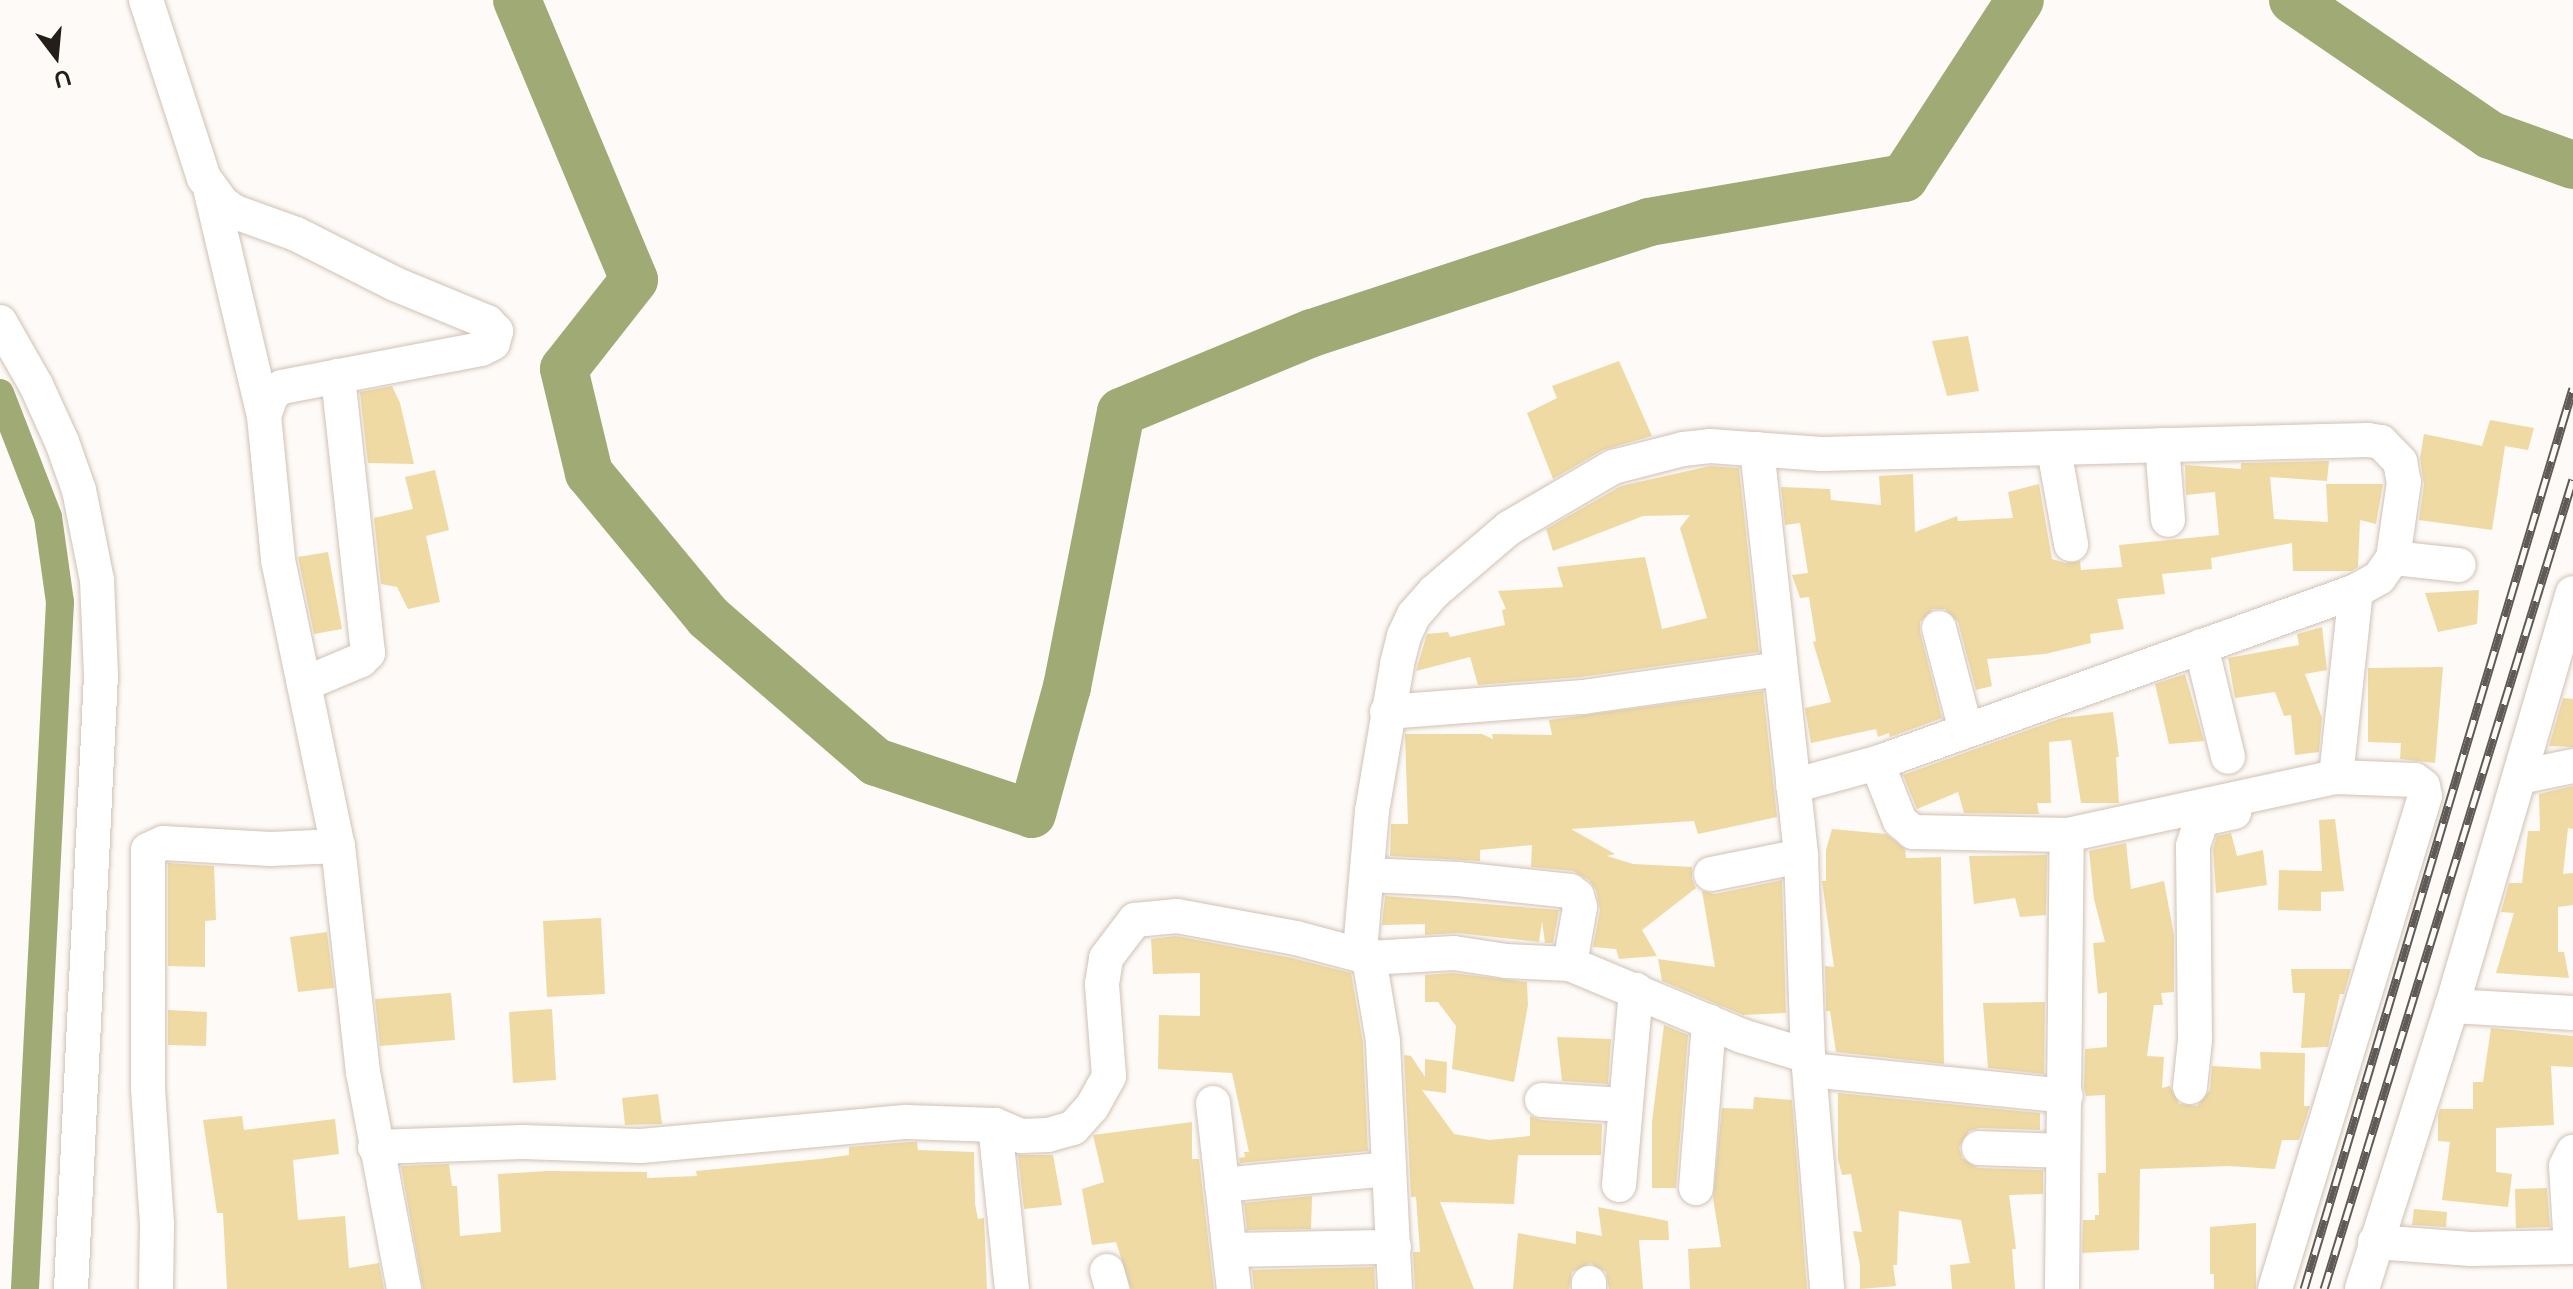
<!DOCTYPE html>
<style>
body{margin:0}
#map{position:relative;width:2573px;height:1289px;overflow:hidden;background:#fdfaf7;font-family:Raleway,sans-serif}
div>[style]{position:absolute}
.canal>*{height:28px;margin:-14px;padding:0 14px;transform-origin:14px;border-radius:14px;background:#9faa74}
.river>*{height:48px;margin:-24px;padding:0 24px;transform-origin:24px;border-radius:24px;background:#9faa74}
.building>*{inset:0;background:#efdaa3}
.roads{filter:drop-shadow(0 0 2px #d1c1b4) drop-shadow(0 0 2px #d1c1b4)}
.minor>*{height:34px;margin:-17px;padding:0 17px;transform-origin:17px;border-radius:17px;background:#fff}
.rail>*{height:9px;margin-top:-4.5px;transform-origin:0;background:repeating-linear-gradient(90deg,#fdfaf7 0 18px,#5f5a55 0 36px);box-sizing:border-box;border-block:2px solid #5f5a55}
span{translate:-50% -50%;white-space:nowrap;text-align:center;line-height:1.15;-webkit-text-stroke:7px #fdfaf7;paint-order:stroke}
.north{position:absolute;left:16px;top:16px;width:80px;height:80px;-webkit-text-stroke:6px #fdfaf7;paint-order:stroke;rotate:164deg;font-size:22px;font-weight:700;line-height:32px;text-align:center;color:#241e19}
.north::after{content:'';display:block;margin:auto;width:28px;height:36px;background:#241e19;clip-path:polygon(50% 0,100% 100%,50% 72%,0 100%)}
</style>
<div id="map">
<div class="canal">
<div style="left:0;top:393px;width:133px;rotate:68.8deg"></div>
<div style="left:48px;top:517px;width:86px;rotate:82deg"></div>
<div style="left:60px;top:602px;width:688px;rotate:92.92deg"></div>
</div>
<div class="river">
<div style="left:517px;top:0;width:303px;rotate:67.3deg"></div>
<div style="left:634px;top:280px;width:113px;rotate:128.2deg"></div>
<div style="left:564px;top:369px;width:107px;rotate:76.5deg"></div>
<div style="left:589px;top:473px;width:187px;rotate:50.4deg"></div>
<div style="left:708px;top:617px;width:222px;rotate:40.8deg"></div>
<div style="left:876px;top:762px;width:164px;rotate:18.4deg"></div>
<div style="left:1032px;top:814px;width:132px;rotate:-74.6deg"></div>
<div style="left:1067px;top:687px;width:280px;rotate:-78.9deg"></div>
<div style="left:1121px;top:412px;width:207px;rotate:-22.5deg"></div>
<div style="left:1312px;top:333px;width:355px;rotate:-18.2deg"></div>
<div style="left:1649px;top:222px;width:259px;rotate:-9.8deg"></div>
<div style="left:1904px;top:178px;width:212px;rotate:-56.9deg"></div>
<div style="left:2293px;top:0;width:239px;rotate:34.4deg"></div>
<div style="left:2490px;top:135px;width:88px;rotate:19.9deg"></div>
</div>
<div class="building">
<div style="clip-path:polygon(1968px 336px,1979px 391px,1947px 396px,1932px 341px)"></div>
<div style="clip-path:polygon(1619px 361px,1652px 436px,1603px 450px,1553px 479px,1527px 413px,1557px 398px,1552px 386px)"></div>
<div style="clip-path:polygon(392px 386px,400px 403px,414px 464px,368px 463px,360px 392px)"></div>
<div style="clip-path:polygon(2490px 420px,2534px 428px,2528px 450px,2505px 446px,2492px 530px,2419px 520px,2424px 485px,2420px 458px,2424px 434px,2482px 446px)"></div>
<div style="clip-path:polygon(2329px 461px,2327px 481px,2270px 477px,2274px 519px,2328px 522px,2326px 484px,2383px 484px,2376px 524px,2360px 520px,2358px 567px,2351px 571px,2293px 571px,2292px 543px,2211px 558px,2212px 569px,2162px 574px,2165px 594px,2117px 599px,2124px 629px,2090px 634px,2091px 643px,2045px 654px,1987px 659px,1992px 686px,1976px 690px,1958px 622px,1945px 609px,1933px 609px,1920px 622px,1920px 632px,1942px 718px,1890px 737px,1889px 733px,1878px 737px,1876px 729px,1811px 743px,1805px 708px,1831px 702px,1813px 642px,1816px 641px,1809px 597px,1800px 598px,1792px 575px,1808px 573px,1800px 523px,1785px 525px,1781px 487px,1830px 489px,1831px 500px,1881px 505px,1879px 476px,1913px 474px,1915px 532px,1957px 516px,1958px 521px,2013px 518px,2008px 492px,2039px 484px,2052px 559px,2065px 563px,2080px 561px,2081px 570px,2122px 567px,2119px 545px,2219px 535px,2215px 492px,2186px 495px,2185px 465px,2241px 469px,2241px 463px)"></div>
<div style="clip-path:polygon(1710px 466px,1739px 468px,1759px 652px,1581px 677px,1478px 685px,1470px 657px,1416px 671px,1427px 634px,1448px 632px,1450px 637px,1505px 625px,1502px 610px,1506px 609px,1498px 591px,1563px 587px,1557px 567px,1645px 557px,1662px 629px,1707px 618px,1680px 528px,1690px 515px,1643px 516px,1553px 551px,1546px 529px,1621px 486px)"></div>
<div style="clip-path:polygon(435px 470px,449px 530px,426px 536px,440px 602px,408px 609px,397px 587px,381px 584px,374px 518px,413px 509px,405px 477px)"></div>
<div style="clip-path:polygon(328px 552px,342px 629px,314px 634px,298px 557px)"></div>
<div style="clip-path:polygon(2479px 590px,2477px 624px,2438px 632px,2425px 593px)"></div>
<div style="clip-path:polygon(2322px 627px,2327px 670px,2305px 674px,2322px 718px,2319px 752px,2295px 755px,2291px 715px,2284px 716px,2275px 692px,2235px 698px,2228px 658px,2299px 645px,2297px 634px)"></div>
<div style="clip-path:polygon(2443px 667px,2435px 763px,2400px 759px,2401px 743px,2368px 742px,2368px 668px)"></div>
<div style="clip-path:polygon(2185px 674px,2204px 741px,2169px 744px,2155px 684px)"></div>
<div style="clip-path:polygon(1763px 691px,1777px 817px,1698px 834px,1694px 821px,1571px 829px,1615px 854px,1607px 856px,1633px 864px,1692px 867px,1692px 879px,1696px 888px,1642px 930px,1657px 956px,1619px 959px,1616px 949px,1593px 947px,1600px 910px,1596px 890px,1589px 880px,1573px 871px,1531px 867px,1532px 845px,1480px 850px,1480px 861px,1390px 856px,1391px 824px,1408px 824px,1405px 734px,1482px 734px,1493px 739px,1492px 734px,1552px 735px,1549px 720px)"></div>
<div style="clip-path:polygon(2563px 698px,2573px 699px,2573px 747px,2549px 746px)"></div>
<div style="clip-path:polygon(2113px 712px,2119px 757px,2116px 757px,2119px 803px,2081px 803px,2071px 740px,2049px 742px,2051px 803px,2037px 803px,2039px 814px,1964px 813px,1958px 792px,1917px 809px,1903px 775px,2062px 718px)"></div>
<div style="clip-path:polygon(2573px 786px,2573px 829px,2568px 828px,2563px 874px,2573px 873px,2573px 905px,2558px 907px,2558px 952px,2564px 952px,2569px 978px,2496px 973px,2514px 913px,2501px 912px,2509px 883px,2522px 883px,2528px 831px,2540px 831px,2539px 794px)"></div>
<div style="clip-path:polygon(2335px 819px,2344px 891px,2321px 892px,2321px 911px,2278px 910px,2279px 870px,2322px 871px,2319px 820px)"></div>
<div style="clip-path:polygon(1832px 829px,1886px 834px,1905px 849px,1906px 858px,1941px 857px,1944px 1064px,1836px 1052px,1830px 1011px,1826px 1011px,1825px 966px,1834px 967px,1822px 881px,1826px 881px,1826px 850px)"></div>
<div style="clip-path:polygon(2231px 833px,2237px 856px,2263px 850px,2267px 885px,2216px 893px,2213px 849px,2217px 836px)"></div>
<div style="clip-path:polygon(2126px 843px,2131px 889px,2164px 881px,2174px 935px,2174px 992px,2161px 993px,2163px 1005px,2154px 1005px,2147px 1056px,2164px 1057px,2162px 1088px,2170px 1086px,2179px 1104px,2197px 1106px,2210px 1090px,2212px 1066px,2261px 1069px,2260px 1052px,2305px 1053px,2304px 1106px,2310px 1106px,2299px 1140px,2282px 1140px,2275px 1169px,2229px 1166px,2140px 1169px,2139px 1250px,2082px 1253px,2083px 1220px,2095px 1220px,2095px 1215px,2099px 1215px,2098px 1173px,2106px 1173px,2105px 1095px,2086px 1096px,2084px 1088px,2085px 1049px,2107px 1047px,2107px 992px,2098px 994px,2093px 943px,2105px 942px,2094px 899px,2089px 851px)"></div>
<div style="clip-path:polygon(2047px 855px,2046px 915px,2020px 917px,2015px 898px,1974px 904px,1969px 856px)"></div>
<div style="clip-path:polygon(168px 863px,214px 866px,216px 920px,205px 921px,205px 967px,168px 966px)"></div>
<div style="clip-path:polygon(1782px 880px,1786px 1013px,1743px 1015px,1662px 981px,1658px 959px,1715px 967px,1702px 891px,1715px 894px)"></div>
<div style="clip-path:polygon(1385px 896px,1559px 910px,1553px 943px,1545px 943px,1542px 921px,1539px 942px,1457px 933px,1425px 935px,1425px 924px,1382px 925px)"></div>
<div style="clip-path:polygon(601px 918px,605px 994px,547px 997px,543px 921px)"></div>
<div style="clip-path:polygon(327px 932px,334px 988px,298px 992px,290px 937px)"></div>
<div style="clip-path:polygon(1176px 936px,1292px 958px,1351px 973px,1363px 1043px,1368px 1151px,1240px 1163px,1239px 1158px,1245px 1157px,1244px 1152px,1249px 1152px,1232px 1073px,1158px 1069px,1159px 1015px,1200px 1016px,1200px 973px,1153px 974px,1151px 939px)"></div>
<div style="clip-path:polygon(2291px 969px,2351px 969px,2344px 994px,2340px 994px,2328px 1047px,2301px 1048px,2305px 993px,2293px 993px)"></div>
<div style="clip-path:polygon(1453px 973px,1527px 982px,1528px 1005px,1514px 1082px,1452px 1069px,1456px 1026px,1438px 1002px,1425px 1002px,1425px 975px)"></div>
<div style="clip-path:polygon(451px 993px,455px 1040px,380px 1046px,375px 999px)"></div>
<div style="clip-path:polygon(2045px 1002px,2044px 1074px,1988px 1068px,1983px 1003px)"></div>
<div style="clip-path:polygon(552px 1009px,556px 1080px,513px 1083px,509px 1012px)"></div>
<div style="clip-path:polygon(168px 1010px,207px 1012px,206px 1046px,168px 1045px)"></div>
<div style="clip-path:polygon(1664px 1025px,1688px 1035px,1676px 1188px,1652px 1188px,1652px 1122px)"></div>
<div style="clip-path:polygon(2491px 1028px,2573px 1036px,2573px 1067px,2551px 1066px,2554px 1125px,2496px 1128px,2496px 1172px,2512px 1174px,2508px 1207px,2442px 1200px,2450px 1142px,2438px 1141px,2438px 1116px,2440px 1109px,2473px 1109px,2473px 1082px,2483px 1082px)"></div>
<div style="clip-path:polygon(1557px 1037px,1611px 1039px,1608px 1084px,1562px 1081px)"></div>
<div style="clip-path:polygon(1404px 1055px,1411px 1056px,1425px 1077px,1425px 1059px,1447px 1062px,1446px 1093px,1422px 1090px,1454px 1134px,1489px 1140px,1530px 1136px,1530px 1116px,1541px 1120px,1602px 1124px,1601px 1155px,1518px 1155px,1514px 1204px,1440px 1202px,1474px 1289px,1415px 1289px,1413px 1252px,1420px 1252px,1416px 1197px,1411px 1197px)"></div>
<div style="clip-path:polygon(1838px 1093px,2040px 1113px,2040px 1130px,1979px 1128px,1969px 1131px,1959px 1147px,1962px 1158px,1978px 1168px,2043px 1170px,2043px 1194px,2009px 1195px,2016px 1249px,2012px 1249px,2015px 1289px,1952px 1289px,1950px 1265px,1970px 1263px,1961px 1220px,1899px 1211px,1897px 1265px,1893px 1265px,1896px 1286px,1860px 1289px,1860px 1265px,1853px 1231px,1862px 1232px,1851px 1174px,1842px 1175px,1838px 1159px)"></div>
<div style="clip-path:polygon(658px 1094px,662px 1124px,625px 1125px,622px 1098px)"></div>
<div style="clip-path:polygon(1754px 1097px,1792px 1100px,1807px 1289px,1690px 1289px,1688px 1249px,1721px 1247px,1713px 1198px,1722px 1108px,1753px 1109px)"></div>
<div style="clip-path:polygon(242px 1116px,244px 1130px,335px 1119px,339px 1154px,293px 1160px,298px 1220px,345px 1216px,349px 1268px,379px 1263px,384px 1289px,227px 1289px,223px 1213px,217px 1213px,203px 1120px)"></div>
<div style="clip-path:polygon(1192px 1122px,1192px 1159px,1199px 1159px,1214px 1289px,1131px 1289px,1116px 1242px,1092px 1245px,1082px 1189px,1104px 1182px,1093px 1135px)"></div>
<div style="clip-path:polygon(908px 1142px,917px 1142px,918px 1150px,974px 1152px,975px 1204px,978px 1219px,984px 1218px,987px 1289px,423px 1289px,401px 1166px,449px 1164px,452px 1186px,457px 1186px,460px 1236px,501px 1232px,498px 1174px,548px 1171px,647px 1172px,647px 1178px,697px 1176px,696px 1171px,820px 1159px,849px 1155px,849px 1147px)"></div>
<div style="clip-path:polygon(1018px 1155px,1053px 1155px,1062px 1205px,1024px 1209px)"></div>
<div style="clip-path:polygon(2547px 1188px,2550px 1227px,2516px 1228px,2515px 1189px)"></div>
<div style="clip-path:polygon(1312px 1196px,1311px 1229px,1247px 1230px,1244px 1203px)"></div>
<div style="clip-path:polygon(1598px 1207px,1668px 1221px,1669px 1240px,1639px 1240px,1643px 1289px,1609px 1289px,1606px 1272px,1590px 1263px,1572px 1272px,1569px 1289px,1513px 1289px,1518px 1233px,1576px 1244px,1576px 1231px,1602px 1236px)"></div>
<div style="clip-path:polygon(2414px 1209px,2447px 1212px,2446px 1227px,2412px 1225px)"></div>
<div style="clip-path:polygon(2256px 1223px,2256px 1289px,2214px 1289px,2214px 1274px,2210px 1274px,2210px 1227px)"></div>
<div style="clip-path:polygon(1374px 1267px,1375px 1289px,1254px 1289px,1252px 1270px)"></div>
</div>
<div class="roads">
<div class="minor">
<div style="left:146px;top:0;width:187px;rotate:72deg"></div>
<div style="left:204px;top:178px;width:31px;rotate:54deg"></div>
<div style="left:222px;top:203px;width:16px;rotate:35deg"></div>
<div style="left:235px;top:212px;width:65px;rotate:19.8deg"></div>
<div style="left:296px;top:234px;width:111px;rotate:26.8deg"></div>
<div style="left:395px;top:284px;width:100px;rotate:22.4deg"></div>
<div style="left:487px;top:322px;width:13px;rotate:45deg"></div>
<div style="left:496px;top:331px;width:12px;rotate:104deg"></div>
<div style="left:493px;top:343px;width:13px;rotate:153deg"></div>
<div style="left:481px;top:349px;width:203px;rotate:169.2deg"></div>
<div style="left:282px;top:387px;width:12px;rotate:145deg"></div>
<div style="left:272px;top:394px;width:23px;rotate:110deg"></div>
<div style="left:264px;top:416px;width:145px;rotate:84.4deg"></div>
<div style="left:278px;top:560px;width:292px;rotate:78.2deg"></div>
<div style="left:338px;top:846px;width:227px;rotate:83.7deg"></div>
<div style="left:363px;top:1072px;width:221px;rotate:79.3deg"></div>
<div style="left:211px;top:192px;width:230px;rotate:76.7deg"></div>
<div style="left:0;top:322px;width:73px;rotate:60.3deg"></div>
<div style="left:36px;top:385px;width:63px;rotate:65.5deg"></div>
<div style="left:62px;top:442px;width:51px;rotate:70.5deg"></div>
<div style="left:79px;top:490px;width:92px;rotate:78.7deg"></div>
<div style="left:97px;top:580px;width:95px;rotate:87.6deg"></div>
<div style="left:101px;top:675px;width:615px;rotate:92.8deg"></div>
<div style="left:2162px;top:445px;width:75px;rotate:85.4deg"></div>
<div style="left:1757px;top:449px;width:409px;rotate:83.8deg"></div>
<div style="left:1801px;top:856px;width:200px;rotate:88deg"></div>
<div style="left:1808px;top:1056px;width:234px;rotate:85.3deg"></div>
<div style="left:2054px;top:450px;width:96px;rotate:79.7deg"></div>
<div style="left:2393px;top:558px;width:66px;rotate:6.1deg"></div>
<div style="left:1939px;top:628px;width:106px;rotate:75.3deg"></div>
<div style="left:2201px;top:646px;width:114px;rotate:76.3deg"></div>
<div style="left:304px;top:684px;width:62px;rotate:-22.8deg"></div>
<div style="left:361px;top:660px;width:10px;rotate:-45deg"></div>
<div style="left:368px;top:653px;width:279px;rotate:-96.2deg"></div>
<div style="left:1387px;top:712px;width:197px;rotate:-4.4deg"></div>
<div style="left:1583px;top:697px;width:198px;rotate:-8.1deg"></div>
<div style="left:1877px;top:763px;width:62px;rotate:68.4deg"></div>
<div style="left:1900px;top:821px;width:17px;rotate:40deg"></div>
<div style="left:1913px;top:832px;width:154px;rotate:1.1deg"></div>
<div style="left:2336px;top:777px;width:187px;rotate:-83.9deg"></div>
<div style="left:2520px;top:777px;width:54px;rotate:-11.7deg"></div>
<div style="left:1711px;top:874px;width:92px;rotate:-11.3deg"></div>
<div style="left:1367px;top:875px;width:91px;rotate:2.5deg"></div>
<div style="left:1458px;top:879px;width:113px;rotate:6.1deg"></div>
<div style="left:1570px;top:891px;width:9px;rotate:36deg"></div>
<div style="left:1577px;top:896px;width:11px;rotate:75deg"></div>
<div style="left:1580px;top:907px;width:58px;rotate:100deg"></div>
<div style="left:1369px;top:958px;width:85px;rotate:-3.4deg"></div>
<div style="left:1454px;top:953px;width:53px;rotate:8.7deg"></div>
<div style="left:1506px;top:961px;width:64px;rotate:2.7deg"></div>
<div style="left:1570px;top:964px;width:186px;rotate:22.7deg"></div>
<div style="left:1742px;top:1036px;width:69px;rotate:16.9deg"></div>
<div style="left:2452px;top:1006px;width:121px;rotate:3.3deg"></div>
<div style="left:1810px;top:1070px;width:257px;rotate:5.8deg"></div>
<div style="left:2190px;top:1087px;width:47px;rotate:-83.9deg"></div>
<div style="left:2195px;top:1040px;width:194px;rotate:-90.6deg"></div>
<div style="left:2193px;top:846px;width:28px;rotate:-72deg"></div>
<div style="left:2202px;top:819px;width:33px;rotate:-12deg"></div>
<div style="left:1542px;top:1100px;width:82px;rotate:3.5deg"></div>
<div style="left:1213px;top:1103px;width:187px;rotate:83.6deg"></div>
<div style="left:995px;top:1125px;width:165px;rotate:84.1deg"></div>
<div style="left:375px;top:1147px;width:148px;rotate:-1.9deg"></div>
<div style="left:523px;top:1142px;width:118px;rotate:1.9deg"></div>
<div style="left:641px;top:1146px;width:267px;rotate:-5.2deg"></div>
<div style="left:907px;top:1122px;width:88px;rotate:2deg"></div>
<div style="left:995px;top:1125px;width:28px;rotate:23deg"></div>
<div style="left:1021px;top:1136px;width:27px;rotate:-2deg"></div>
<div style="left:1048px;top:1135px;width:26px;rotate:-16deg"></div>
<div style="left:1073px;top:1128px;width:28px;rotate:-48deg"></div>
<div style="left:1092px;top:1107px;width:35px;rotate:-61deg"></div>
<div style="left:1109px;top:1076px;width:92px;rotate:-94.4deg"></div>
<div style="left:1102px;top:984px;width:26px;rotate:-81deg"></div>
<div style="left:1106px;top:958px;width:48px;rotate:-52.7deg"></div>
<div style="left:1135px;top:920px;width:42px;rotate:-5.4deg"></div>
<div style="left:1177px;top:916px;width:121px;rotate:10.5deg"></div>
<div style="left:1296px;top:938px;width:69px;rotate:15deg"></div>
<div style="left:1979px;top:1148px;width:84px;rotate:2deg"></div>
<div style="left:1222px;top:1185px;width:166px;rotate:-5.5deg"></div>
<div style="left:1619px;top:1185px;width:196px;rotate:-85deg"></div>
<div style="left:1696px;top:1188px;width:167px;rotate:-85.5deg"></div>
<div style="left:2375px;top:1242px;width:96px;rotate:4.2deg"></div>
<div style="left:2471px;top:1249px;width:102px;rotate:-1.1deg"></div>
<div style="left:2571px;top:1247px;width:81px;rotate:-93.5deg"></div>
<div style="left:2566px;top:1166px;width:16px;rotate:-63deg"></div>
<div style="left:1231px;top:1250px;width:163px;rotate:-1.1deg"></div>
<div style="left:1107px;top:1271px;width:19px;rotate:74deg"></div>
<div style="left:1589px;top:1283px;width:6px;rotate:90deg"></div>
<div style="left:156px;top:1289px;width:65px;rotate:-89.1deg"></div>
<div style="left:157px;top:1224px;width:137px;rotate:-93.8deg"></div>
<div style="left:148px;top:1087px;width:237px;rotate:-90deg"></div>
<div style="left:148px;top:850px;width:17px;rotate:-25deg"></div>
<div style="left:163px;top:843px;width:108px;rotate:3.2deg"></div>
<div style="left:271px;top:849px;width:67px;rotate:-2.6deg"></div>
<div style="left:1395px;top:1289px;width:248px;rotate:-92.8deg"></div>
<div style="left:1383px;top:1041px;width:84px;rotate:-99.6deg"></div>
<div style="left:1369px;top:958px;width:6px;rotate:-162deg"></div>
<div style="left:1363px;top:956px;width:17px;rotate:-97deg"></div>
<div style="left:1361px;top:939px;width:128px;rotate:-85.1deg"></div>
<div style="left:1372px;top:811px;width:149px;rotate:-80.3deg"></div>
<div style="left:1397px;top:664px;width:29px;rotate:-76deg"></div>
<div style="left:1404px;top:636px;width:23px;rotate:-65deg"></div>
<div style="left:1414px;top:615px;width:30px;rotate:-49deg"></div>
<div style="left:1434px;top:592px;width:99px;rotate:-40.5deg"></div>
<div style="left:1509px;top:528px;width:121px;rotate:-30.4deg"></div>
<div style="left:1613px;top:467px;width:72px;rotate:-14.4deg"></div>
<div style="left:1683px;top:449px;width:27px;rotate:-6deg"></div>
<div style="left:1710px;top:446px;width:112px;rotate:4.1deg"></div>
<div style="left:1822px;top:454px;width:546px;rotate:-1.47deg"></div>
<div style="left:2368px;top:440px;width:13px;rotate:9deg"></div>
<div style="left:2381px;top:442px;width:28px;rotate:46deg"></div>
<div style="left:2400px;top:462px;width:20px;rotate:79deg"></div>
<div style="left:2404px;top:482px;width:77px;rotate:98.2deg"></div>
<div style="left:2393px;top:558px;width:24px;rotate:125deg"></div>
<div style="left:2379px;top:578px;width:26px;rotate:151deg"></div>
<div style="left:2356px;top:591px;width:509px;rotate:160.25deg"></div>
<div style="left:1877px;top:763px;width:87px;rotate:164.7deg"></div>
<div style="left:2062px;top:1289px;width:454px;rotate:-89.4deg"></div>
<div style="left:2067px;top:835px;width:275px;rotate:-12.2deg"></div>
<div style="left:2336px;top:777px;width:79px;rotate:2.2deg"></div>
<div style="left:2415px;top:780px;width:10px;rotate:37deg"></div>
<div style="left:2423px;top:786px;width:10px;rotate:79deg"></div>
<div style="left:2425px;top:796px;width:515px;rotate:106.92deg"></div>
<div style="left:2362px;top:1289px;width:297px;rotate:-72.4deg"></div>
<div style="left:2452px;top:1006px;width:430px;rotate:-73.7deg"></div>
</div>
</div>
<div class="rail">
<div style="left:2304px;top:1289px;width:940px;rotate:-73.38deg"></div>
<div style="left:2324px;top:1289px;width:847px;rotate:-72.91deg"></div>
</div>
<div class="north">U</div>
</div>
